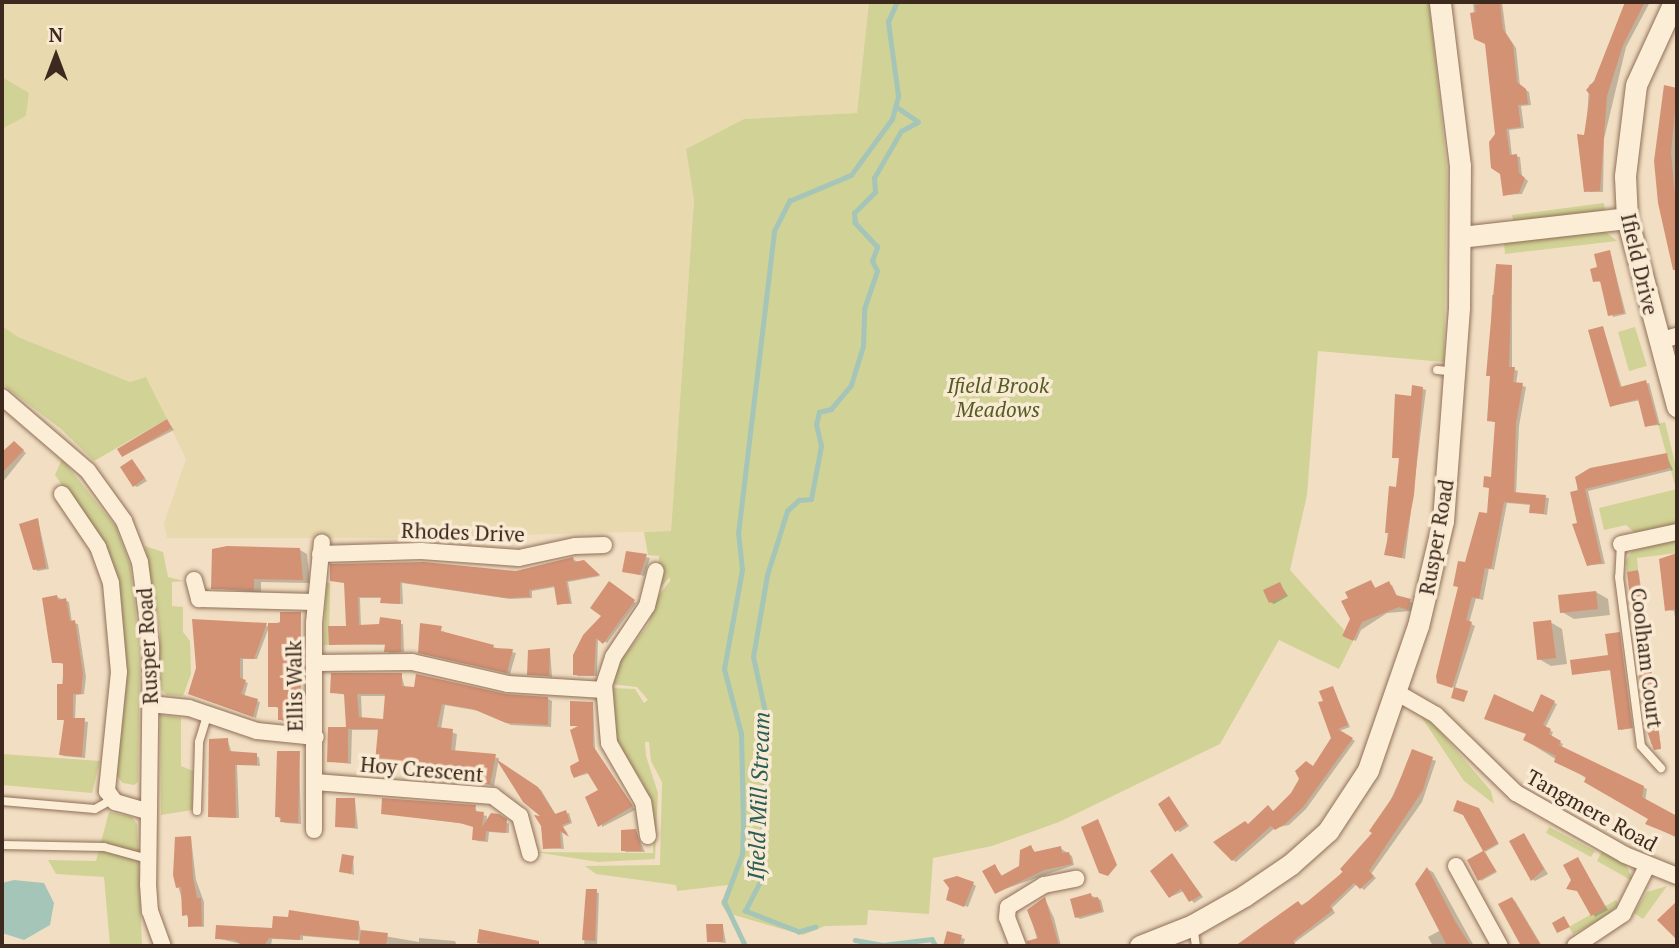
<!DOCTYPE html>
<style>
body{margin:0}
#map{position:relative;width:1679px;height:948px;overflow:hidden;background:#f2dfc3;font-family:"PT Serif",serif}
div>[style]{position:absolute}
.farmland>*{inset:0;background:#e9d9af}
.green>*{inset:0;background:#d1d295}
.water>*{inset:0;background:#a5c5b8}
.shadow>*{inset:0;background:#0003}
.stream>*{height:4.5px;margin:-2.25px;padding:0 2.25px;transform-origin:2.25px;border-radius:2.25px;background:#a5c5b8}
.building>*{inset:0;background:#d49275}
.roads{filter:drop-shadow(0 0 2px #8f6f57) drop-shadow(0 0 2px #8f6f57)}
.lane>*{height:8px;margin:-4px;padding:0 4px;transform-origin:4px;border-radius:4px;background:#fcedd7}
.street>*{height:16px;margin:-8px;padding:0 8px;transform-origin:8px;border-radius:8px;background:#fcedd7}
.secondary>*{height:21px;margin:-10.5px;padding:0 10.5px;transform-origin:10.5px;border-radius:10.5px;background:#fcedd7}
span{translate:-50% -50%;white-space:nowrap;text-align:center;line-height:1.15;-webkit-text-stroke:7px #f9ead3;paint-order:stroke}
.street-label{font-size:21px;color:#3d291d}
.park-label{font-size:21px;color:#535c22;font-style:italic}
.water-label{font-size:23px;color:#2b5e55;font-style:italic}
.frame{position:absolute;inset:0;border:4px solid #3d291d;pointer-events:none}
.north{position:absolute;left:21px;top:21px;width:70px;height:70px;-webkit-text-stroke:5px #f9ead3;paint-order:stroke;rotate:0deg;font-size:19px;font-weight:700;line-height:28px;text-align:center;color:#3d291d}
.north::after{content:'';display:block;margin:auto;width:24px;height:32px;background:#3d291d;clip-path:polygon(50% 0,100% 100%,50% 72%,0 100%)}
</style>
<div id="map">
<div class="farmland">
<div style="clip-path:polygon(2px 2px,869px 2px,857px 113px,744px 119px,686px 149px,694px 200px,671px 531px,407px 538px,167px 538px,164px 523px,186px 459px,146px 377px,130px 382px,18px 337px,2px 326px,2px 129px,26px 116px,29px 94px,2px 77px)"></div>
</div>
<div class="green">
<div style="clip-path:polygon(869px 2px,1429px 2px,1447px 170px,1444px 362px,1318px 351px,1307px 495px,1290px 570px,1344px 630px,1342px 636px,1353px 641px,1339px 669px,1279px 640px,1220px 744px,1059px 822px,992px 846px,933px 858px,929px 914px,868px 910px,867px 925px,825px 926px,803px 935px,727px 913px,721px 904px,728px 885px,677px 891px,676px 885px,596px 874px,585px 866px,660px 865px,662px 782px,651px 761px,649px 742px,645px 742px,646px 756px,658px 793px,655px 859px,598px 862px,535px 852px,653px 853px,653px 820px,642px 781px,617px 748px,611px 688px,635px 689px,644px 703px,648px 700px,637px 687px,611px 684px,620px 655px,625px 655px,648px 625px,657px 598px,670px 581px,670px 577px,658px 590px,659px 556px,648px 555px,644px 532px,671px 531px,694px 200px,686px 149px,744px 119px,857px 113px)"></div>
<div style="clip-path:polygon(2px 77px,29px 93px,26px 116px,2px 129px)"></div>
<div style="clip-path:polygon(1604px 203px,1605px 211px,1514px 223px,1512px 215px)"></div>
<div style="clip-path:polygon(1603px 230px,1617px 241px,1505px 254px,1504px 243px)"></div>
<div style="clip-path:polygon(2px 326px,18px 337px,130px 382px,146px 377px,167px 419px,94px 461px,61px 429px,2px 384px)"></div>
<div style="clip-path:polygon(1635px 327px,1647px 366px,1629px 371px,1618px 332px)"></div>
<div style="clip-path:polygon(1665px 422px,1677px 471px,1675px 485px,1658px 424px)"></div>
<div style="clip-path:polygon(62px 459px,116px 527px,130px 565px,140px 648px,138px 782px,134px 785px,123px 783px,115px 774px,108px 553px,55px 475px)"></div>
<div style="clip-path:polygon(1677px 489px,1677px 523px,1635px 533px,1626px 525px,1604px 530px,1599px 508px)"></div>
<div style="clip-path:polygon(1677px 540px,1677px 553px,1637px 558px,1638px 570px,1627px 572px,1626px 561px,1632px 551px)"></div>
<div style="clip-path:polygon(145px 546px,163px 552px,168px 577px,184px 581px,172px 582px,172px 606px,183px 607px,183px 632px,190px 641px,191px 674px,183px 696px,167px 695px,160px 689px,160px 629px)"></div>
<div style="clip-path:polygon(326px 583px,330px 583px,329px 645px,324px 645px)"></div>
<div style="clip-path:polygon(160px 715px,181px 718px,181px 766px,193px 771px,192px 810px,161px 815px)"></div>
<div style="clip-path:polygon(1420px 715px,1437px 728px,1491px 791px,1494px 804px,1464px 781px)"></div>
<div style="clip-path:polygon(2px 754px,100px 761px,92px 793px,2px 785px)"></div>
<div style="clip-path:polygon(109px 812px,132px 817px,137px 824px,142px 946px,110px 946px,104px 877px,56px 874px,48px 860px,96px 861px)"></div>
<div style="clip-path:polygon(1549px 827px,1595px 851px,1591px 857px,1546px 833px)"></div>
<div style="clip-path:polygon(1602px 851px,1625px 863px,1634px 882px,1597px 861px)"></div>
<div style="clip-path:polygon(1667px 886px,1643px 919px,1634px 913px,1647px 892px)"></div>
<div style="clip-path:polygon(1616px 900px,1618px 904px,1607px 916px,1573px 934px,1569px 927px)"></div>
</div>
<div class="water">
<div style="clip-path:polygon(14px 880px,44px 883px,54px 903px,50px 925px,24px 940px,2px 933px,2px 883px)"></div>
</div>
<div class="shadow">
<div style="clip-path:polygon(1473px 2px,1502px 2px,1506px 33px,1516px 48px,1520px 86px,1529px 92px,1531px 105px,1521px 106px,1524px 128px,1509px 130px,1512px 156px,1520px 157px,1522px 176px,1528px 181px,1522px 194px,1504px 195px,1487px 44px,1476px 38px)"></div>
<div style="clip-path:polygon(1628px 2px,1650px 2px,1626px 47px,1604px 139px,1603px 192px,1589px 192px,1586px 137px,1589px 85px,1596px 82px)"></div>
<div style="clip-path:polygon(1666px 87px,1677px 89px,1677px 279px,1664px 225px)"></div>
<div style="clip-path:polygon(1610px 252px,1626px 314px,1613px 317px,1602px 282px,1594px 281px)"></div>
<div style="clip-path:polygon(1512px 267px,1512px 369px,1518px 371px,1516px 384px,1526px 387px,1519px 426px,1516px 494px,1549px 498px,1547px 515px,1531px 512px,1531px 505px,1507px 503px,1494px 570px,1489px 568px,1483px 600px,1476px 598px,1469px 623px,1475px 626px,1455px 688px,1442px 684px,1466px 565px,1488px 515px,1491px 488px,1485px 486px,1492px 479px,1497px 423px,1489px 420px,1492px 295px,1497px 295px)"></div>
<div style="clip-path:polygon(1603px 327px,1622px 388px,1649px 383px,1660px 425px,1647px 426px,1641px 400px,1611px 406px)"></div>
<div style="clip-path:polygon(1423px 389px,1426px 390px,1405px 559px,1386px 554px,1391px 488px,1398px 489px,1401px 459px,1394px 457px,1412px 397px)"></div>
<div style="clip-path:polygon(167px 421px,174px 430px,123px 456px)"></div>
<div style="clip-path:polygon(14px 443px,26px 453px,2px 483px,2px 455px)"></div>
<div style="clip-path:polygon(1666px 455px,1673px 470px,1588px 491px,1605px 564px,1588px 565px,1579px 525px,1577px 477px)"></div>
<div style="clip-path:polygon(132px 461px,147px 481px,137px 487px,134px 485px)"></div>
<div style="clip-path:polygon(38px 520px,49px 569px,38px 571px,34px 569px)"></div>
<div style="clip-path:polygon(300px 550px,307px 554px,310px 583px,261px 582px,261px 593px,213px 588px)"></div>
<div style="clip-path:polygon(627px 553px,650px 558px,644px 576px,624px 571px)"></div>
<div style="clip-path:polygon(1677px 555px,1677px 631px,1674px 611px,1667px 610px,1661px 560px)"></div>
<div style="clip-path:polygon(573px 559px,600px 576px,568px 582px,572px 604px,558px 604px,555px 587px,532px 591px,532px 598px,510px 599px,402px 583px,403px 604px,385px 603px,382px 598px,360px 598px,361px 627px,403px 624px,404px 652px,389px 653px,387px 645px,331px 644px,348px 627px,345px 583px,332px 580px,516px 573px)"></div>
<div style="clip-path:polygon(1638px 572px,1639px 573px,1661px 748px,1651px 744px,1629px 573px)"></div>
<div style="clip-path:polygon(1371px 582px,1376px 589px,1392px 585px,1398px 598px,1413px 603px,1411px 611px,1387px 613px,1361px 630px,1356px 641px,1347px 637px)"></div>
<div style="clip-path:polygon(609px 584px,636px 603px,607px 643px,598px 638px,597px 676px,577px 676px,603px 616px)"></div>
<div style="clip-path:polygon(1280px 584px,1288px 596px,1274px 604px,1270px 602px)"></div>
<div style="clip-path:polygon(1596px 592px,1608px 599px,1610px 615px,1574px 619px,1562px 612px)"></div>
<div style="clip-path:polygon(57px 597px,69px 602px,72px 623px,78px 624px,86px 677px,84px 694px,76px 695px,75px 720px,88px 722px,85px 758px,63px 756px,66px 721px,59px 719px,64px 664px,54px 662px)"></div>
<div style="clip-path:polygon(300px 614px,302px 721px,282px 721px,280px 708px,269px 706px,269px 627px,257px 659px,243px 659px,243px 681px,248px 683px,244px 697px,260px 702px,256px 718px,193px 695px,198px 668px,194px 621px,269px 626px)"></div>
<div style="clip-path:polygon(1550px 622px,1562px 629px,1567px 664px,1551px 666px,1539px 659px)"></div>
<div style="clip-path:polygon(443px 629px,444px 634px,516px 653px,510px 674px,423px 654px,442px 640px)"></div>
<div style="clip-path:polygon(1619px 634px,1633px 728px,1621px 730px,1611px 670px,1574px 674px,1610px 657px)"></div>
<div style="clip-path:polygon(550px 650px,552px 677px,529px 674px)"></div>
<div style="clip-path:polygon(evenodd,401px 674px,405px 688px,548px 699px,552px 701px,551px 727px,511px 725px,479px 711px,445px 705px,441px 729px,457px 734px,455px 752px,499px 758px,494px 786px,473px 782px,474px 772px,381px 763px,377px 761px,379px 730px,352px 730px,351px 764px,328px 761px,348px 729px,346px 695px,332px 692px,401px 674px,361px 696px,387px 696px,385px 721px,362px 719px,361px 696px)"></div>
<div style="clip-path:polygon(1333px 688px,1350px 727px,1339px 731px,1355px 741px,1306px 809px,1289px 825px,1275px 828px,1236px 862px,1233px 860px,1249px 825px,1274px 812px,1314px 768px,1333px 738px,1325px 702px)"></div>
<div style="clip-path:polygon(1542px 697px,1557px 704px,1545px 728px,1553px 732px,1551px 737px,1563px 744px,1561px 748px,1647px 789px,1645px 801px,1677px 817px,1677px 838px,1647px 823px,1650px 818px,1525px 740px)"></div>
<div style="clip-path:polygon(593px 703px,595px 749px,635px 810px,602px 827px,601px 790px,590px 773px,576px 777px,581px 762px,581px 727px,571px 725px)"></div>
<div style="clip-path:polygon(227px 739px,232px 753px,259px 757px,260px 766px,237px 765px,239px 818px,210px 816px)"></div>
<div style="clip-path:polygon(1413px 752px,1436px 761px,1422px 802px,1371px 874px,1376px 878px,1364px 890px,1357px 884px,1332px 908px,1335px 913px,1290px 946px,1236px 946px,1266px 929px,1263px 926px,1325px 892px,1375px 833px)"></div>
<div style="clip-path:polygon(299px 753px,301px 824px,285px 823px,277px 816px)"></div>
<div style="clip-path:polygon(501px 765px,541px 790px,556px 815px,569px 813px,572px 823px,563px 827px,568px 834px,562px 831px,564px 849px,545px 848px,546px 818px)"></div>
<div style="clip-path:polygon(1169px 798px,1189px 826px,1180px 832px,1177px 830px)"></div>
<div style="clip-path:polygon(355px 800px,358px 829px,337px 826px)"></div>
<div style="clip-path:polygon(475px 807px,478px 814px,487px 816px,486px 825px,509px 823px,509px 833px,489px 832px,488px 842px,477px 841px,475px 827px,465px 824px,383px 813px)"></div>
<div style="clip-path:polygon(1481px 812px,1499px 844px,1485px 852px,1497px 872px,1481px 881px,1469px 861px,1485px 852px,1465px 815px)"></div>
<div style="clip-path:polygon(636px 831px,645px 852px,626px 852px,623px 850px)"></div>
<div style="clip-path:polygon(1524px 835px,1548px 874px,1535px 881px,1532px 879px)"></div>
<div style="clip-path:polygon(191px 838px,196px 880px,204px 902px,204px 927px,190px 926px,178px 886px)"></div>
<div style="clip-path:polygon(1031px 847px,1036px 853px,1060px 848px,1072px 856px,1074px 865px,996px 892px,995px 866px,1003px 877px,1021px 867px)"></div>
<div style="clip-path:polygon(1172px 855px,1203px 897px,1194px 903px,1184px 891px,1170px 897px)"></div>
<div style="clip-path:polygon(353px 857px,354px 875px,341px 871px)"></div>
<div style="clip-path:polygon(1578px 859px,1608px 910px,1595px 917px,1579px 891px,1569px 888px)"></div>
<div style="clip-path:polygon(1427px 869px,1433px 872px,1474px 946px,1433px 946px,1428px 937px,1441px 930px)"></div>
<div style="clip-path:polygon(973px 884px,976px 886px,968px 907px,952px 901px,951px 888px)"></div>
<div style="clip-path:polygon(588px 891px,599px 893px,597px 946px,584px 946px)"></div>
<div style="clip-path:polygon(1090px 895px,1101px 900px,1104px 912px,1080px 919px,1077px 917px)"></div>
<div style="clip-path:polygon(1045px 899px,1054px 918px,1061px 946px,1039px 946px,1029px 910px)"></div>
<div style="clip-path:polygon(1511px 899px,1515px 901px,1542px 946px,1523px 946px,1501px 905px)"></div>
<div style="clip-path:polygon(359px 923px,361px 932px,419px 942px,419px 938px,455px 941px,457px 946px,361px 946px,362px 941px,303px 936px,303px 940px,272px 939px,271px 945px,248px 946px,217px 938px)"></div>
<div style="clip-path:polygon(723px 926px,726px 943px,708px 941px)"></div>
<div style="clip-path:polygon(481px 931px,531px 942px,531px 946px,479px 946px)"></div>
<div style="clip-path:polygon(948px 933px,965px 939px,963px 946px,945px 946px)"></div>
</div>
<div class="stream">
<div style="left:816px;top:927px;width:18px;rotate:164deg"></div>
<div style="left:799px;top:932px;width:58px;rotate:-158.7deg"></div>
<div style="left:745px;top:911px;width:33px;rotate:-63deg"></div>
<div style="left:760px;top:882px;width:93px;rotate:-87.5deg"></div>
<div style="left:764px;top:789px;width:52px;rotate:-94.4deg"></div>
<div style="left:760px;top:737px;width:25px;rotate:-79deg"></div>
<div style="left:765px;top:712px;width:56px;rotate:-102.3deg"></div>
<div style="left:753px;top:657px;width:83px;rotate:-80.3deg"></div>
<div style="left:767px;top:575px;width:67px;rotate:-72.6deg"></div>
<div style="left:787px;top:511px;width:16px;rotate:-43deg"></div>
<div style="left:799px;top:500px;width:12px;rotate:-5deg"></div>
<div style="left:811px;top:499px;width:54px;rotate:-79.3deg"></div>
<div style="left:821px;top:446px;width:22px;rotate:-103deg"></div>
<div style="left:816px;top:425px;width:13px;rotate:-77deg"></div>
<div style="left:819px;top:412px;width:12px;rotate:-14deg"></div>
<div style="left:831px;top:409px;width:31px;rotate:-50deg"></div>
<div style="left:851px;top:385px;width:41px;rotate:-72.9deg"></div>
<div style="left:863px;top:346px;width:37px;rotate:-88deg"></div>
<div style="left:864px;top:309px;width:40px;rotate:-71.1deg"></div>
<div style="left:877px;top:271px;width:11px;rotate:-117deg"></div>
<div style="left:872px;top:261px;width:15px;rotate:-70deg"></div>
<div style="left:877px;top:247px;width:33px;rotate:-133deg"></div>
<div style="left:855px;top:223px;width:10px;rotate:-96deg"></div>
<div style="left:854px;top:213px;width:30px;rotate:-45deg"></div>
<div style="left:875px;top:192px;width:14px;rotate:-94deg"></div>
<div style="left:874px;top:178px;width:54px;rotate:-60.1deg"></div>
<div style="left:901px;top:131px;width:19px;rotate:-28deg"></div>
<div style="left:918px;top:122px;width:27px;rotate:-146deg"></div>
<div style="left:855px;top:940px;width:28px;rotate:10deg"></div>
<div style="left:883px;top:945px;width:49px;rotate:-7deg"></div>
<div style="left:932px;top:939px;width:8px;rotate:60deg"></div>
<div style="left:745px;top:946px;width:49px;rotate:-115.5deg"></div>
<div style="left:724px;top:902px;width:51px;rotate:-69.4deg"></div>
<div style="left:742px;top:854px;width:27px;rotate:-88deg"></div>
<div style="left:743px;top:827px;width:93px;rotate:-91.2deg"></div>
<div style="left:741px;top:734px;width:67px;rotate:-104.7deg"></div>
<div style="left:724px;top:669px;width:101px;rotate:-79.7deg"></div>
<div style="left:742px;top:570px;width:36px;rotate:-96deg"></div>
<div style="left:738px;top:534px;width:305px;rotate:-83.2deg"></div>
<div style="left:774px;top:231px;width:34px;rotate:-63deg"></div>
<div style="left:789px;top:201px;width:67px;rotate:-22.8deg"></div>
<div style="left:851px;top:175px;width:69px;rotate:-53.8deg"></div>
<div style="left:892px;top:119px;width:24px;rotate:-75deg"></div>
<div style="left:898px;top:96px;width:75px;rotate:-97.7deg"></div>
<div style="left:888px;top:22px;width:22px;rotate:-66deg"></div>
</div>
<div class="building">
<div style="clip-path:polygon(1500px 2px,1503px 29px,1513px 45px,1517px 82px,1526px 89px,1528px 104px,1518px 105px,1521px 127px,1506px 129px,1510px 155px,1517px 154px,1519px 173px,1525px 178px,1519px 193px,1503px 196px,1500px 174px,1491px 168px,1490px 157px,1489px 142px,1495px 134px,1485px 44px,1474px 39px,1470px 13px,1476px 12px,1475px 5px)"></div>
<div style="clip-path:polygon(1625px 2px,1645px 2px,1623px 45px,1607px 96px,1600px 191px,1584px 192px,1577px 134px,1584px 135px,1590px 95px,1586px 90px,1594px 81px)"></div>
<div style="clip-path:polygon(1664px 85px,1677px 88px,1671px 153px,1677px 217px,1677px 270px,1673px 270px,1658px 203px,1654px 161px)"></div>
<div style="clip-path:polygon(1610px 250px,1624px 313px,1608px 316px,1600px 281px,1593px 282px,1590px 269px,1597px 267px,1594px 254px)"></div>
<div style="clip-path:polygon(1496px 264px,1512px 265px,1509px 367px,1515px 367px,1513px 382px,1523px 383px,1516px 423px,1514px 492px,1546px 495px,1544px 514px,1529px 513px,1530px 504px,1504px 502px,1491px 569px,1485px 568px,1479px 599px,1472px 597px,1466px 620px,1472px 622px,1452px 688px,1437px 683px,1436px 676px,1458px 587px,1453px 586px,1458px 561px,1465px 562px,1479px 512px,1487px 513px,1489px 488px,1483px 487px,1484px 476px,1491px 477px,1495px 422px,1487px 421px,1490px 376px,1486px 376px)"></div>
<div style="clip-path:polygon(1603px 326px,1620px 387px,1646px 380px,1658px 424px,1645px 427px,1638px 399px,1610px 407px,1588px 330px)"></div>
<div style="clip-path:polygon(1412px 385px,1423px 387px,1414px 495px,1402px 558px,1384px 555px,1389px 533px,1385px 533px,1389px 486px,1396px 487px,1399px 458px,1392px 458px,1395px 394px,1411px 396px)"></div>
<div style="clip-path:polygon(167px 419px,172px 428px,122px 457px,117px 449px)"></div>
<div style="clip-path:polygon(14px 441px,24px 450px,2px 473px,2px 452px)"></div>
<div style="clip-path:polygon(1667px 453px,1670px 468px,1585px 489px,1602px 563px,1587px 566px,1572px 524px,1577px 523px,1570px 492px,1578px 490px,1575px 477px,1590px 468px)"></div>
<div style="clip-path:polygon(132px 459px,145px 478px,133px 487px,120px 467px)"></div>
<div style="clip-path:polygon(38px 518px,46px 568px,33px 570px,19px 524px)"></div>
<div style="clip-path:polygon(227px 546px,300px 548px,303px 580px,254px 579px,254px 590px,211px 589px,212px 549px)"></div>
<div style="clip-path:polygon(626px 551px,647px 554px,640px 575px,622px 572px)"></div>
<div style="clip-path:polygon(1677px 553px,1677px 609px,1665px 611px,1659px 559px)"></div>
<div style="clip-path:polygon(573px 557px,574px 562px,584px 560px,600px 575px,566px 581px,570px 603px,557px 605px,554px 586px,529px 590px,530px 597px,506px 598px,400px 582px,400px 604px,380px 603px,381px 597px,358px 597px,359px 625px,379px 624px,380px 617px,401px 620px,401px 652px,384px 652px,385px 644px,329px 645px,328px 626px,346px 626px,344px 583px,330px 581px,330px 564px,424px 562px,516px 571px)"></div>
<div style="clip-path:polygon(1638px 570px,1661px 749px,1654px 750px,1645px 726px,1627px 572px)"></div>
<div style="clip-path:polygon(1371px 580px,1375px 588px,1389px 581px,1396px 595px,1411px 599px,1408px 610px,1399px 607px,1362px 622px,1353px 641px,1342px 636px,1350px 619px,1341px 601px,1348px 598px,1345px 592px)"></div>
<div style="clip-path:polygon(609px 581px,635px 600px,603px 644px,596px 638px,594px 676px,573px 675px,573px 655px,583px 635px,601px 616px,590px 608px)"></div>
<div style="clip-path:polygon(1280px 582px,1286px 595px,1269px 603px,1263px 590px)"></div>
<div style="clip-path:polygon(1596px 591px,1598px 609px,1560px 613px,1558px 595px)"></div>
<div style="clip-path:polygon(57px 595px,58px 600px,66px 598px,70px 621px,75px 620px,83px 674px,81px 694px,73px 694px,73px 718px,85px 718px,82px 757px,59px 755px,64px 720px,57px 720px,57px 684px,63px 684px,63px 663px,52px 663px,42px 598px)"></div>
<div style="clip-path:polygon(280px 612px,301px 612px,300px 721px,278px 720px,278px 707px,268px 707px,268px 623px,280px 623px)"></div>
<div style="clip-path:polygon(192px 619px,267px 623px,254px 659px,240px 658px,240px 678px,246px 680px,241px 694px,258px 699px,253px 717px,188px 694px,196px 668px)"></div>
<div style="clip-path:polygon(1551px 620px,1556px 658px,1537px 660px,1533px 622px)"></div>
<div style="clip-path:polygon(420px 623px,442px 626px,441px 631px,494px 645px,493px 648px,513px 649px,507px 673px,418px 653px)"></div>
<div style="clip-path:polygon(1620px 632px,1632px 728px,1618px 730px,1610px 670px,1572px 675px,1570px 660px,1608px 655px,1605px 634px)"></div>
<div style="clip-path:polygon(550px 648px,549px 676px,527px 675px,528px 650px)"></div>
<div style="clip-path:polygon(evenodd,331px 673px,402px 673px,402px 686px,414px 687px,416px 674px,506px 694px,548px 697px,548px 725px,506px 723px,473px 709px,442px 704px,437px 727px,453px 729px,451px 750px,496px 754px,490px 784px,471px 783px,472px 771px,375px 762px,378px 729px,348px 729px,348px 763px,327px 762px,328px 727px,346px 727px,344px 694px,330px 693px,331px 673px,357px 694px,385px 694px,383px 719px,359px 717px,357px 694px)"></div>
<div style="clip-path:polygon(1333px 686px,1348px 725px,1338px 729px,1353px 738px,1303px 807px,1285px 824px,1275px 830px,1271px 826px,1232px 861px,1213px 842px,1245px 821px,1248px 824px,1268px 805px,1273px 811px,1291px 793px,1299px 779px,1295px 771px,1306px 761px,1313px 766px,1331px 738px,1318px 702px,1323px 701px,1319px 691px)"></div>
<div style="clip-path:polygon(1454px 687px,1468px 691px,1464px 702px,1451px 698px)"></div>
<div style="clip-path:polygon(1494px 694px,1533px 712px,1541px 694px,1555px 701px,1543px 725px,1551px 729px,1549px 734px,1561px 741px,1559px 745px,1644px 786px,1642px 797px,1677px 816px,1677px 837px,1645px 824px,1648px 819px,1584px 782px,1586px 777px,1554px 762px,1556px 756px,1523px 740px,1526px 734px,1484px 719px)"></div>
<div style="clip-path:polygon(570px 701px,593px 702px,593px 746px,633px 806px,598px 827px,585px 797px,598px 790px,587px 772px,574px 778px,571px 772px,570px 766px,579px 761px,570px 730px,578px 726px,570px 726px)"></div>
<div style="clip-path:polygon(228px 738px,229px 751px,257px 753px,257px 765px,235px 765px,236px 818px,208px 817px,209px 739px)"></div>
<div style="clip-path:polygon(1412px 749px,1433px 757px,1423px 790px,1369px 871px,1374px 876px,1360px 889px,1354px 883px,1330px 906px,1333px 910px,1293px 941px,1297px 946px,1235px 946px,1298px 901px,1302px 906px,1343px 872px,1340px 869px,1372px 833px,1369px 831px,1394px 795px)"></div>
<div style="clip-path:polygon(277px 751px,300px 751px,298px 823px,280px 822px,281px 817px,275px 817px)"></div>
<div style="clip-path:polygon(496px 759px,538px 787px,555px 814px,566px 810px,570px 822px,562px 825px,569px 837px,560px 831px,561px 848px,543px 849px,541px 826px,534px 815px,540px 816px,523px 802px)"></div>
<div style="clip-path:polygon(1169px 796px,1187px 824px,1175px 832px,1158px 804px)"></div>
<div style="clip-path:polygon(336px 798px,355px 798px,355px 828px,335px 827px)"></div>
<div style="clip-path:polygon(382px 798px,476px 805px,475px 811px,484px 812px,482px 827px,491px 813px,499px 814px,507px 819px,506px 833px,486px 831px,485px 841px,472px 840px,473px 827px,460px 823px,381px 814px)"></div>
<div style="clip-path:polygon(1457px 800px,1479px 808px,1498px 843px,1484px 851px,1496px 871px,1478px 881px,1467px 860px,1483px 851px,1463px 815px,1453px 811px)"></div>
<div style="clip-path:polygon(1098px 819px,1117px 865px,1108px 876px,1099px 873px,1081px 827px)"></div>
<div style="clip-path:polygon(636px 829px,642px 851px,621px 851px,621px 830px)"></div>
<div style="clip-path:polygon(1524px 833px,1544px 869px,1531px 881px,1509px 841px)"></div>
<div style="clip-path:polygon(191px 836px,193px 877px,197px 898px,201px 898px,202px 926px,188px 927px,188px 915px,182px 916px,181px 887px,176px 888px,173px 875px,175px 837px)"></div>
<div style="clip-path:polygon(1031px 845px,1034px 852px,1061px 846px,1062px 853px,1069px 852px,1072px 864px,1044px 870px,995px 894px,982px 871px,995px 864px,1001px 876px,1019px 866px,1020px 850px)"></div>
<div style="clip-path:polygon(1172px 853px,1201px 895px,1189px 902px,1181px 889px,1169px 898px,1150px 871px)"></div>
<div style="clip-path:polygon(342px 854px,354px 856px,351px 874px,339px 872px)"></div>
<div style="clip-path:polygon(1578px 857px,1606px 908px,1591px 916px,1577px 891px,1566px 889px,1571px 880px,1563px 865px)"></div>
<div style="clip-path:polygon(1427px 867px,1456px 923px,1471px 946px,1447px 946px,1415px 884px)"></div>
<div style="clip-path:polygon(957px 876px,974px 882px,964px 907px,946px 900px,949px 888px,943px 880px)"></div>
<div style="clip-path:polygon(586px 889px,597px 889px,595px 941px,582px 940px)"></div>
<div style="clip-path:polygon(1091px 893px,1092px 898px,1098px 897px,1102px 911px,1075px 918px,1070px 899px)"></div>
<div style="clip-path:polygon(1045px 897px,1059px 946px,1028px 946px,1027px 941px,1038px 938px,1027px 910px)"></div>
<div style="clip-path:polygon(1512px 897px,1541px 946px,1521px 946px,1498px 904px)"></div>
<div style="clip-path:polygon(1677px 901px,1677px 940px,1657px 920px)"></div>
<div style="clip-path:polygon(289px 910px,359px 921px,358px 940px,300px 935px,300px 940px,269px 938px,264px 946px,245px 946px,234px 940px,215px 939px,216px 925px,272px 928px,273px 916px,288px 917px)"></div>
<div style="clip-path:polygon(1564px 916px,1570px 927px,1557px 933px,1552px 923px)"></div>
<div style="clip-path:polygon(706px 924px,723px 924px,723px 942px,707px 942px)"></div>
<div style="clip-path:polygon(479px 929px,539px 941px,539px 946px,477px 943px)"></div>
<div style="clip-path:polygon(361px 930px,388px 933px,386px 946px,359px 946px)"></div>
<div style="clip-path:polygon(947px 931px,962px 935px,959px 946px,943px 946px)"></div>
</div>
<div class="roads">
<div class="lane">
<div style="left:1437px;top:370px;width:18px;rotate:6deg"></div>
<div style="left:1621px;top:544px;width:33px;rotate:93deg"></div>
<div style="left:1619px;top:577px;width:170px;rotate:82.6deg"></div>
<div style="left:1641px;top:746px;width:30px;rotate:48deg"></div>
<div style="left:2px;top:801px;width:93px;rotate:4.9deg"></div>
<div style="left:95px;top:809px;width:18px;rotate:-29deg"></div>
<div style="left:197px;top:811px;width:69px;rotate:-88.3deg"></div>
<div style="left:199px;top:742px;width:28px;rotate:-73deg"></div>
<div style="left:2px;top:845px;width:102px;rotate:1.1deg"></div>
<div style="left:104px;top:847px;width:46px;rotate:15.3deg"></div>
<div style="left:1193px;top:925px;width:21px;rotate:82deg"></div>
</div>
<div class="street">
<div style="left:1659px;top:341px;width:19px;rotate:-16deg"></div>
<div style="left:2px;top:397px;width:113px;rotate:40.7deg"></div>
<div style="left:88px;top:471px;width:62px;rotate:54.2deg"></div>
<div style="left:124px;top:521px;width:44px;rotate:68.7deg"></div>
<div style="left:140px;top:562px;width:86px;rotate:82.6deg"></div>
<div style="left:151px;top:647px;width:237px;rotate:90.7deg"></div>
<div style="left:148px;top:884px;width:27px;rotate:86deg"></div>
<div style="left:150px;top:911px;width:37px;rotate:70deg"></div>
<div style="left:62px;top:494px;width:64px;rotate:55.8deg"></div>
<div style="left:98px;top:547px;width:38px;rotate:70deg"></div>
<div style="left:111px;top:583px;width:89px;rotate:84.9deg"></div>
<div style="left:119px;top:672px;width:120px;rotate:95.8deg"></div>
<div style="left:107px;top:791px;width:14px;rotate:54deg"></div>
<div style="left:115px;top:802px;width:33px;rotate:16deg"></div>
<div style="left:1621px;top:544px;width:57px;rotate:-12.1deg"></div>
<div style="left:320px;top:554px;width:101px;rotate:-1.7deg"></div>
<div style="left:421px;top:551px;width:98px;rotate:4.1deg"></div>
<div style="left:519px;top:558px;width:57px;rotate:-12.1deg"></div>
<div style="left:575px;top:546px;width:29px;rotate:-2deg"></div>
<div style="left:194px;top:580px;width:20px;rotate:75deg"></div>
<div style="left:199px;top:599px;width:116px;rotate:1.5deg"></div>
<div style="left:316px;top:663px;width:96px;rotate:-0.6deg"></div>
<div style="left:412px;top:662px;width:98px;rotate:12.9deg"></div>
<div style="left:508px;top:684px;width:96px;rotate:3.6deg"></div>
<div style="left:1396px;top:692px;width:46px;rotate:29.9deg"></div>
<div style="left:1436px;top:715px;width:112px;rotate:44.3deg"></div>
<div style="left:1516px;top:793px;width:125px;rotate:29.6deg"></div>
<div style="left:1625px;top:855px;width:56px;rotate:22deg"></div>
<div style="left:150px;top:704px;width:39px;rotate:6deg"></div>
<div style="left:189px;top:708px;width:72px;rotate:18.7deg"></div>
<div style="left:257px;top:731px;width:59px;rotate:5.8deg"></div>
<div style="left:315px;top:782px;width:179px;rotate:4.5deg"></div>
<div style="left:493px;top:796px;width:34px;rotate:37deg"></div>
<div style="left:520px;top:816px;width:39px;rotate:75deg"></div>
<div style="left:314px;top:830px;width:207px;rotate:-90deg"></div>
<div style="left:314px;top:623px;width:81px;rotate:-84.4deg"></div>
<div style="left:648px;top:836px;width:34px;rotate:-98deg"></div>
<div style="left:643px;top:802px;width:68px;rotate:-120deg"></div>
<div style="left:609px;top:743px;width:58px;rotate:-94.9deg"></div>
<div style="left:604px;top:685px;width:29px;rotate:-72deg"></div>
<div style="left:613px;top:657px;width:61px;rotate:-56.3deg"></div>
<div style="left:647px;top:606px;width:36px;rotate:-76deg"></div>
<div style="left:1456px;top:866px;width:91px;rotate:61.2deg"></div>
<div style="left:1018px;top:946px;width:30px;rotate:-111deg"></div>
<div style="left:1007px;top:918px;width:11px;rotate:-85deg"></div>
<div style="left:1008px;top:907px;width:42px;rotate:-31.4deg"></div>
<div style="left:1044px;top:885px;width:33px;rotate:-11deg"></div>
<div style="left:1575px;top:946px;width:58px;rotate:-33.7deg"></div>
<div style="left:1623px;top:914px;width:54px;rotate:-63.4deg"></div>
</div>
<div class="secondary">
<div style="left:1674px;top:2px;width:91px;rotate:114.6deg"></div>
<div style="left:1636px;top:85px;width:92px;rotate:96.9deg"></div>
<div style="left:1625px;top:176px;width:42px;rotate:87.3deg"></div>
<div style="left:1627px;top:218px;width:195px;rotate:75.1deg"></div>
<div style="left:1461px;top:237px;width:167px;rotate:-6.5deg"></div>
<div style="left:1140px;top:946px;width:57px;rotate:-21.6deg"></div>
<div style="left:1193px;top:925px;width:59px;rotate:-29.6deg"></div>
<div style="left:1244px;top:896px;width:57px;rotate:-34.2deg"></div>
<div style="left:1291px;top:864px;width:50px;rotate:-41.7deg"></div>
<div style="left:1328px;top:831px;width:73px;rotate:-56.7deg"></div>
<div style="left:1368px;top:770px;width:152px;rotate:-70.9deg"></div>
<div style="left:1418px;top:626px;width:108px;rotate:-76.6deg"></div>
<div style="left:1443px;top:521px;width:215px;rotate:-85.7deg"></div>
<div style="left:1459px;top:307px;width:141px;rotate:-89.6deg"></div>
<div style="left:1460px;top:166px;width:165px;rotate:-97deg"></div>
</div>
</div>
<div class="street-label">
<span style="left:1640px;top:264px;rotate:77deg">Ifield Drive</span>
<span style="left:463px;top:532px;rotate:2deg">Rhodes Drive</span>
<span style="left:1436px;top:537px;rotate:-80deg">Rusper Road</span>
<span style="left:147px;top:646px;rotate:-93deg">Rusper Road</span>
<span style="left:1647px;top:658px;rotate:83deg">Coolham Court</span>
<span style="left:294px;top:686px;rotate:-91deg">Ellis Walk</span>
<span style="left:422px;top:769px;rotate:5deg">Hoy Crescent</span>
<span style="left:1592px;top:810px;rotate:29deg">Tangmere Road</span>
</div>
<div class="park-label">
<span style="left:998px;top:397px">Ifield Brook<br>Meadows</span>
</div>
<div class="water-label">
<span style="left:759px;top:796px;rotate:-88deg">Ifield Mill Stream</span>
</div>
<div class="frame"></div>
<div class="north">N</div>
</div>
